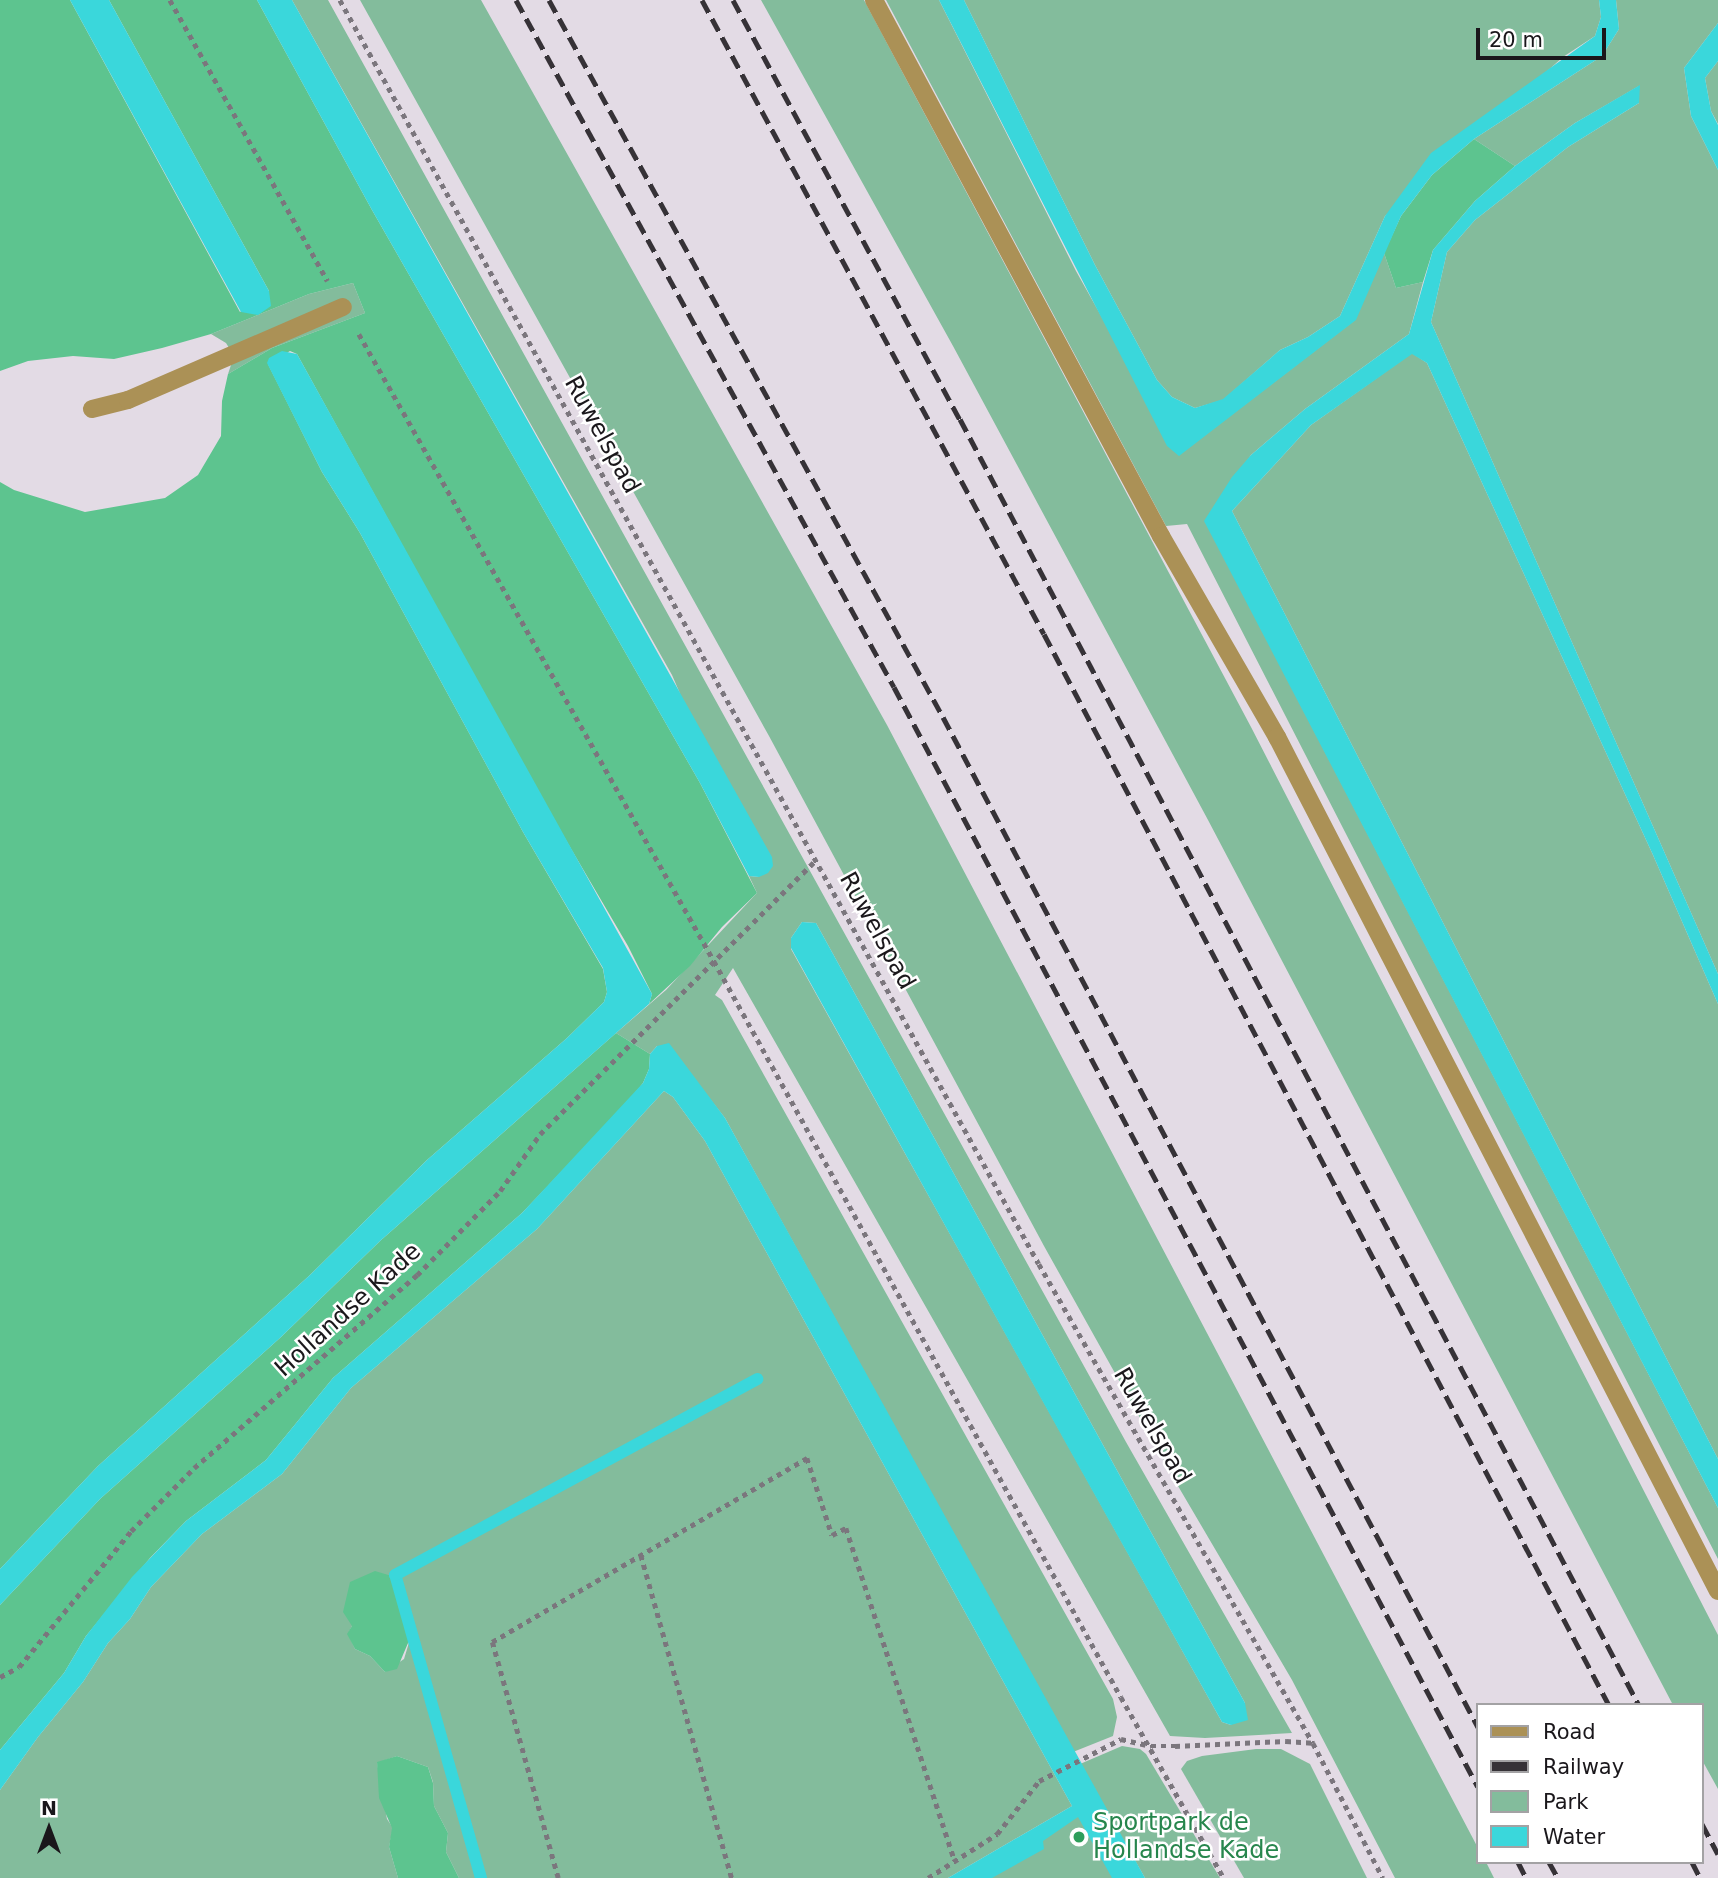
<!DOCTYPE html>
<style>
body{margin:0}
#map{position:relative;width:1718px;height:1878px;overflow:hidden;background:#e3dbe5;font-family:"DejaVu Sans",sans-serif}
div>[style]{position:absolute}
.green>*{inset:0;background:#83bc9c}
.forest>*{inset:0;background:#5dc48f}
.water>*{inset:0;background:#3ad7db}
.stream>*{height:12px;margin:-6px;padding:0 6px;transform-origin:6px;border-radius:6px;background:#3ad7db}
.path>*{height:4.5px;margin-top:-2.25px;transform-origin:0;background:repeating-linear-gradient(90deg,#7b767d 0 5px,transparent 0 10px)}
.minor>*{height:18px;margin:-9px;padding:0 9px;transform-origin:9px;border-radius:9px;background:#ab9156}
.rail>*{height:5px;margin-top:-2.5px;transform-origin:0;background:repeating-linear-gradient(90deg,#363237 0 14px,transparent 0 21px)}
.dots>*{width:19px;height:19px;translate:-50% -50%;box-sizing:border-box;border:4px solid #fff;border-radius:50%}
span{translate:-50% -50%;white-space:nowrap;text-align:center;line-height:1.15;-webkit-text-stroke:5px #fff;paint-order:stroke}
.street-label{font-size:24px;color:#1a171b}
.leisure-label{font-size:24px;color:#27864d}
.left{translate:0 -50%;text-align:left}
.legend{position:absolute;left:1476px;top:1703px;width:228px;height:161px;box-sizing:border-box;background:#fff;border:2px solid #a3a2a4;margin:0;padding:9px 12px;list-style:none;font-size:21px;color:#1a171b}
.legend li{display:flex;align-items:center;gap:14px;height:35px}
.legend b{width:35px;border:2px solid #a3a2a4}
.north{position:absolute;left:14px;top:1794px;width:70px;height:70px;-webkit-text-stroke:5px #fff;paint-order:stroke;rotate:0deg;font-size:19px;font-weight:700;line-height:28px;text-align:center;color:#1a171b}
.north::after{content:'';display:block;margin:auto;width:24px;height:32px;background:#1a171b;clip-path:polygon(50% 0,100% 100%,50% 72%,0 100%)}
.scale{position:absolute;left:1476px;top:28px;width:130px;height:32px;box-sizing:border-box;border:4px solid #1a171b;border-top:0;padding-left:9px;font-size:21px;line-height:24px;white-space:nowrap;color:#1a171b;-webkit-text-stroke:5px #fff;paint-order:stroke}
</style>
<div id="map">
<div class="green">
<div style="clip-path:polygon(evenodd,292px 0,328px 0,1126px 1442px,1292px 1733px,1205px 1738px,1170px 1736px,733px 968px,715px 995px,722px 1000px,1113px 1699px,1117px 1717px,1113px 1736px,1073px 1752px,725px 1118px,703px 1090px,657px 1046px,650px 1054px,616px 1033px,666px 990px,757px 893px,749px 876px,759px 877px,672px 675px,292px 0,802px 922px,816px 923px,1245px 1703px,1231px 1725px,1222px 1722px,791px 949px,791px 938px,802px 922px)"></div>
<div style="clip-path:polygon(360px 0,481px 0,887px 725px,1478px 1848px,1478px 1862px,1486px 1862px,1494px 1878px,1395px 1878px,1292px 1680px,1178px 1486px,1044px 1246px,769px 736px)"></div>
<div style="clip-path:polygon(761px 0,864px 0,880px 30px,1251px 727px,1718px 1635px,1718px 1789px,1702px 1760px,1702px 1705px,1673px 1705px,1208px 820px,953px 346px)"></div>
<div style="clip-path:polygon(886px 0,939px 0,1076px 271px,1179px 455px,1355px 320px,1384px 253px,1396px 288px,1423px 282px,1409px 334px,1305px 409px,1251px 455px,1205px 521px,1718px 1508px,1718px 1559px,1187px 524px,1166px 526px)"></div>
<div style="clip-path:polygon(964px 0,1599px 0,1601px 17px,1595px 36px,1563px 57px,1385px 216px,1340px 316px,1308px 337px,1280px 350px,1223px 400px,1195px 408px,1172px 397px,1157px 380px,1095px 265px)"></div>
<div style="clip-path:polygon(1616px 0,1718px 0,1718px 23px,1684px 68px,1691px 116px,1718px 170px,1718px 974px,1431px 322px,1447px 252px,1475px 220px,1568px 147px,1639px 103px,1639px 86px,1575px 123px,1515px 166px,1474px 139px,1602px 56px,1619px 29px)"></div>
<div style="clip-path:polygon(1718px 61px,1718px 124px,1711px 111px,1705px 78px)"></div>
<div style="clip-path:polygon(353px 283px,365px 313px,272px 348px,228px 374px,234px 356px,226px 343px,211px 334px,309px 294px)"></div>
<div style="clip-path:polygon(1412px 353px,1427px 363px,1653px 855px,1718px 1004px,1718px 1459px,1232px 511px,1311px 425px)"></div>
<div style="clip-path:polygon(evenodd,664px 1091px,673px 1097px,705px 1141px,1072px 1806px,948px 1878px,459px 1878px,446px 1852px,448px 1833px,434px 1806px,433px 1782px,428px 1767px,397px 1756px,377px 1763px,387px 1819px,393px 1828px,389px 1847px,398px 1878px,0 1878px,0 1790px,38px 1737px,83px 1682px,108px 1643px,130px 1619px,151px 1587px,202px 1534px,282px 1474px,351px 1388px,537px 1229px,664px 1091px,352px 1626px,411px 1636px,404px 1659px,385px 1672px,370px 1656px,355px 1649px,348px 1634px,352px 1626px)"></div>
<div style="clip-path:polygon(1122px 1746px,1140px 1749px,1146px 1754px,1220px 1878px,1145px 1878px,1080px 1764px)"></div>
<div style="clip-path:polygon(1256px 1749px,1281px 1749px,1310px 1764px,1367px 1878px,1244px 1878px,1181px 1769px,1187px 1761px,1202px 1756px)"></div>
<div style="clip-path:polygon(1095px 1806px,1138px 1878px,970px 1878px,1053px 1831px)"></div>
</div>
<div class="forest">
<div style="clip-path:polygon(0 0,70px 0,240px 312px,269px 291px,109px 0,257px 0,372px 210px,700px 783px,757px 893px,722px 927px,690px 966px,649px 1004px,652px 994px,628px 946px,543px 801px,297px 354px,290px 351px,268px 364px,322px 472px,360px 533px,523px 832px,603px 969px,607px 992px,604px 1002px,567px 1038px,427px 1160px,310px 1275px,98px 1466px,0 1569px,0 482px,14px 490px,85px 512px,165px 498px,198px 475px,221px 436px,222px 401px,228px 374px,272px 348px,365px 313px,353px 283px,309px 294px,211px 334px,162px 348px,114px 359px,73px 356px,28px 361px,0 371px)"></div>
<div style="clip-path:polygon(1474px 139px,1515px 166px,1475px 201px,1433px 250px,1423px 282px,1396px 288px,1384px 253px,1401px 216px,1432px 175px)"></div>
<div style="clip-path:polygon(616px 1033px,650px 1054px,649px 1069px,643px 1083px,626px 1104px,522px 1213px,333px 1378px,266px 1460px,186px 1521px,150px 1558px,86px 1636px,64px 1673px,0 1750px,0 1605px,100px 1499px,281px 1337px,380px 1241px)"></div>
<div style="clip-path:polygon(375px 1571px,395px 1577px,411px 1636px,397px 1669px,385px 1672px,370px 1656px,355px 1649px,347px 1634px,352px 1626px,343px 1612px,350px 1582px)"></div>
<div style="clip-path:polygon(397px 1756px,428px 1767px,433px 1783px,434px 1806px,448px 1833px,446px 1852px,459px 1878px,398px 1878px,389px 1847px,392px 1828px,379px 1798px,377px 1762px)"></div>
</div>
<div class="water">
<div style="clip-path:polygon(70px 0,109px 0,269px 291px,271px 306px,258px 315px,241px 312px)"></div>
<div style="clip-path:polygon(257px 0,292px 0,772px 857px,773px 866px,768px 873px,759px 877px,749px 876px,700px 783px,372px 210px)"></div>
<div style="clip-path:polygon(939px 0,964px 0,1095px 265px,1157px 380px,1172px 397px,1195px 408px,1223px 399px,1280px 350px,1308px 337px,1340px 316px,1385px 216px,1431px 153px,1595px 36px,1601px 17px,1599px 0,1616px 0,1619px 29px,1602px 56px,1474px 139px,1432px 175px,1401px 216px,1356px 320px,1179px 456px,1167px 446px)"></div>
<div style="clip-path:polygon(1718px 23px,1718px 61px,1705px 78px,1711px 111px,1718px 125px,1718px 170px,1691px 116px,1684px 68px)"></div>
<div style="clip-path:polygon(1640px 85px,1639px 103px,1568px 147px,1475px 220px,1447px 252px,1431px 322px,1718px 974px,1718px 1004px,1653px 855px,1427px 363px,1412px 354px,1311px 425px,1232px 511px,1718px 1459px,1718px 1508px,1204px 521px,1232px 477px,1251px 455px,1305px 409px,1409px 334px,1433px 250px,1475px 201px,1515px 166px,1575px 123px)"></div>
<div style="clip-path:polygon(282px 351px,297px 354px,652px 994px,649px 1004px,380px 1241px,281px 1337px,100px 1499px,0 1605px,0 1569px,98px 1466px,310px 1275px,427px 1160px,567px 1038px,604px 1002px,607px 992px,603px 968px,523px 832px,360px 533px,322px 472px,267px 363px,269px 358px)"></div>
<div style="clip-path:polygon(802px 922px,816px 923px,1245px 1703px,1248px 1720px,1231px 1725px,1222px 1722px,1068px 1447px,791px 948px,791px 938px)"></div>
<div style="clip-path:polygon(669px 1043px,725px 1118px,1145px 1878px,1112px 1878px,1078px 1817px,1043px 1841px,1044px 1849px,992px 1878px,948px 1878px,1072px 1806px,705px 1141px,673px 1097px,664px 1091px,537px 1229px,351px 1388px,282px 1474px,202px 1534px,151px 1587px,130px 1619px,108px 1643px,83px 1682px,38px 1737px,0 1790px,0 1750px,64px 1673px,86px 1636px,132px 1577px,186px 1521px,266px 1460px,333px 1378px,522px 1213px,643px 1083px,649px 1069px,650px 1054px,657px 1046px)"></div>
</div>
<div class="stream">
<div style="left:481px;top:1878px;width:315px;rotate:-105.8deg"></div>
<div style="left:395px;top:1575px;width:412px;rotate:-28.4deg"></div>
</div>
<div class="path">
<div style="left:170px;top:0;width:322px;rotate:60.7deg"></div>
<div style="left:340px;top:0;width:1444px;rotate:61.06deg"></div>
<div style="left:1039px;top:1264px;width:552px;rotate:60.23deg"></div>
<div style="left:1313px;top:1743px;width:152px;rotate:62.6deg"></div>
<div style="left:359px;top:334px;width:721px;rotate:60.48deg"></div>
<div style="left:714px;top:961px;width:841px;rotate:61.06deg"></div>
<div style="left:1121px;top:1697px;width:208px;rotate:60.4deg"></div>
<div style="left:641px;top:1555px;width:336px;rotate:74.3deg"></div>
<div style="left:0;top:1677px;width:21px;rotate:-28deg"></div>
<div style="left:19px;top:1667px;width:176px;rotate:-50.5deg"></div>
<div style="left:131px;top:1531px;width:89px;rotate:-45deg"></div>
<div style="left:194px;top:1468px;width:295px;rotate:-40.9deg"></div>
<div style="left:417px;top:1275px;width:118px;rotate:-45.3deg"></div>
<div style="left:500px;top:1191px;width:70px;rotate:-54.9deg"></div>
<div style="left:540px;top:1134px;width:390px;rotate:-44.8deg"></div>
<div style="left:558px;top:1878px;width:245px;rotate:-105.6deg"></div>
<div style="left:492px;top:1642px;width:365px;rotate:-30.3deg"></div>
<div style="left:807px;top:1458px;width:81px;rotate:72deg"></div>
<div style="left:832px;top:1535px;width:16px;rotate:-27deg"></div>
<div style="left:846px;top:1528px;width:348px;rotate:71.9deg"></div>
<div style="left:928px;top:1878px;width:82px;rotate:-32.5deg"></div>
<div style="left:997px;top:1834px;width:68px;rotate:-51.6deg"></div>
<div style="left:1039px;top:1781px;width:92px;rotate:-27.1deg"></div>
<div style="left:1121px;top:1739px;width:31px;rotate:13deg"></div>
<div style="left:1151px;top:1746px;width:24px"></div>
<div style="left:1175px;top:1746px;width:111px;rotate:-2.6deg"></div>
<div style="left:1286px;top:1741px;width:26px;rotate:4deg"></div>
</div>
<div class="minor">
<div style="left:874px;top:0;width:608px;rotate:61.83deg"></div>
<div style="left:1161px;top:536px;width:232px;rotate:60deg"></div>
<div style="left:1277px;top:737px;width:961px;rotate:62.69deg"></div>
<div style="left:92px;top:409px;width:37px;rotate:-14deg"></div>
<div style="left:128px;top:400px;width:234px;rotate:-23.4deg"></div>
</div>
<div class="rail">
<div style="left:516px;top:0;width:784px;rotate:61.18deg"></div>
<div style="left:894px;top:687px;width:1245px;rotate:62.04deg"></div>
<div style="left:549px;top:0;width:818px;rotate:61.21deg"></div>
<div style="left:943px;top:717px;width:1143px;rotate:62.09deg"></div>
<div style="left:702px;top:0;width:720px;rotate:61.66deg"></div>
<div style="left:1044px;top:634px;width:1211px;rotate:62.19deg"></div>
<div style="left:733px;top:0;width:477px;rotate:61.6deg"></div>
<div style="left:960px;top:419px;width:1454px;rotate:62.17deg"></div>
<div style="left:1702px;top:1824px;width:34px;rotate:62deg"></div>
<div style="left:1518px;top:1862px;width:18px;rotate:63deg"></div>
<div style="left:1549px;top:1862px;width:18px;rotate:61deg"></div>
<div style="left:1692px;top:1862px;width:18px;rotate:63deg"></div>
</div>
<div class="dots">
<div style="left:1079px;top:1837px;background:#2e9e5b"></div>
</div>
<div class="street-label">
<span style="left:602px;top:435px;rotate:61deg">Ruwelspad</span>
<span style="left:877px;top:931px;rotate:61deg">Ruwelspad</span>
<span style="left:348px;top:1310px;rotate:-42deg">Hollandse Kade</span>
<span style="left:1152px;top:1426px;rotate:60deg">Ruwelspad</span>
</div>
<div class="leisure-label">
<span class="left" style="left:1093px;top:1837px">Sportpark de<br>Hollandse Kade</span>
</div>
<ul class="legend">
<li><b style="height:9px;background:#ab9156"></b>Road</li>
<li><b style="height:9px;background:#363237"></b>Railway</li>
<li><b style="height:19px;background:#83bc9c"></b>Park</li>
<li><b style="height:19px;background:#3ad7db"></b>Water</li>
</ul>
<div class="north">N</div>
<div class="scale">20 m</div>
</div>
